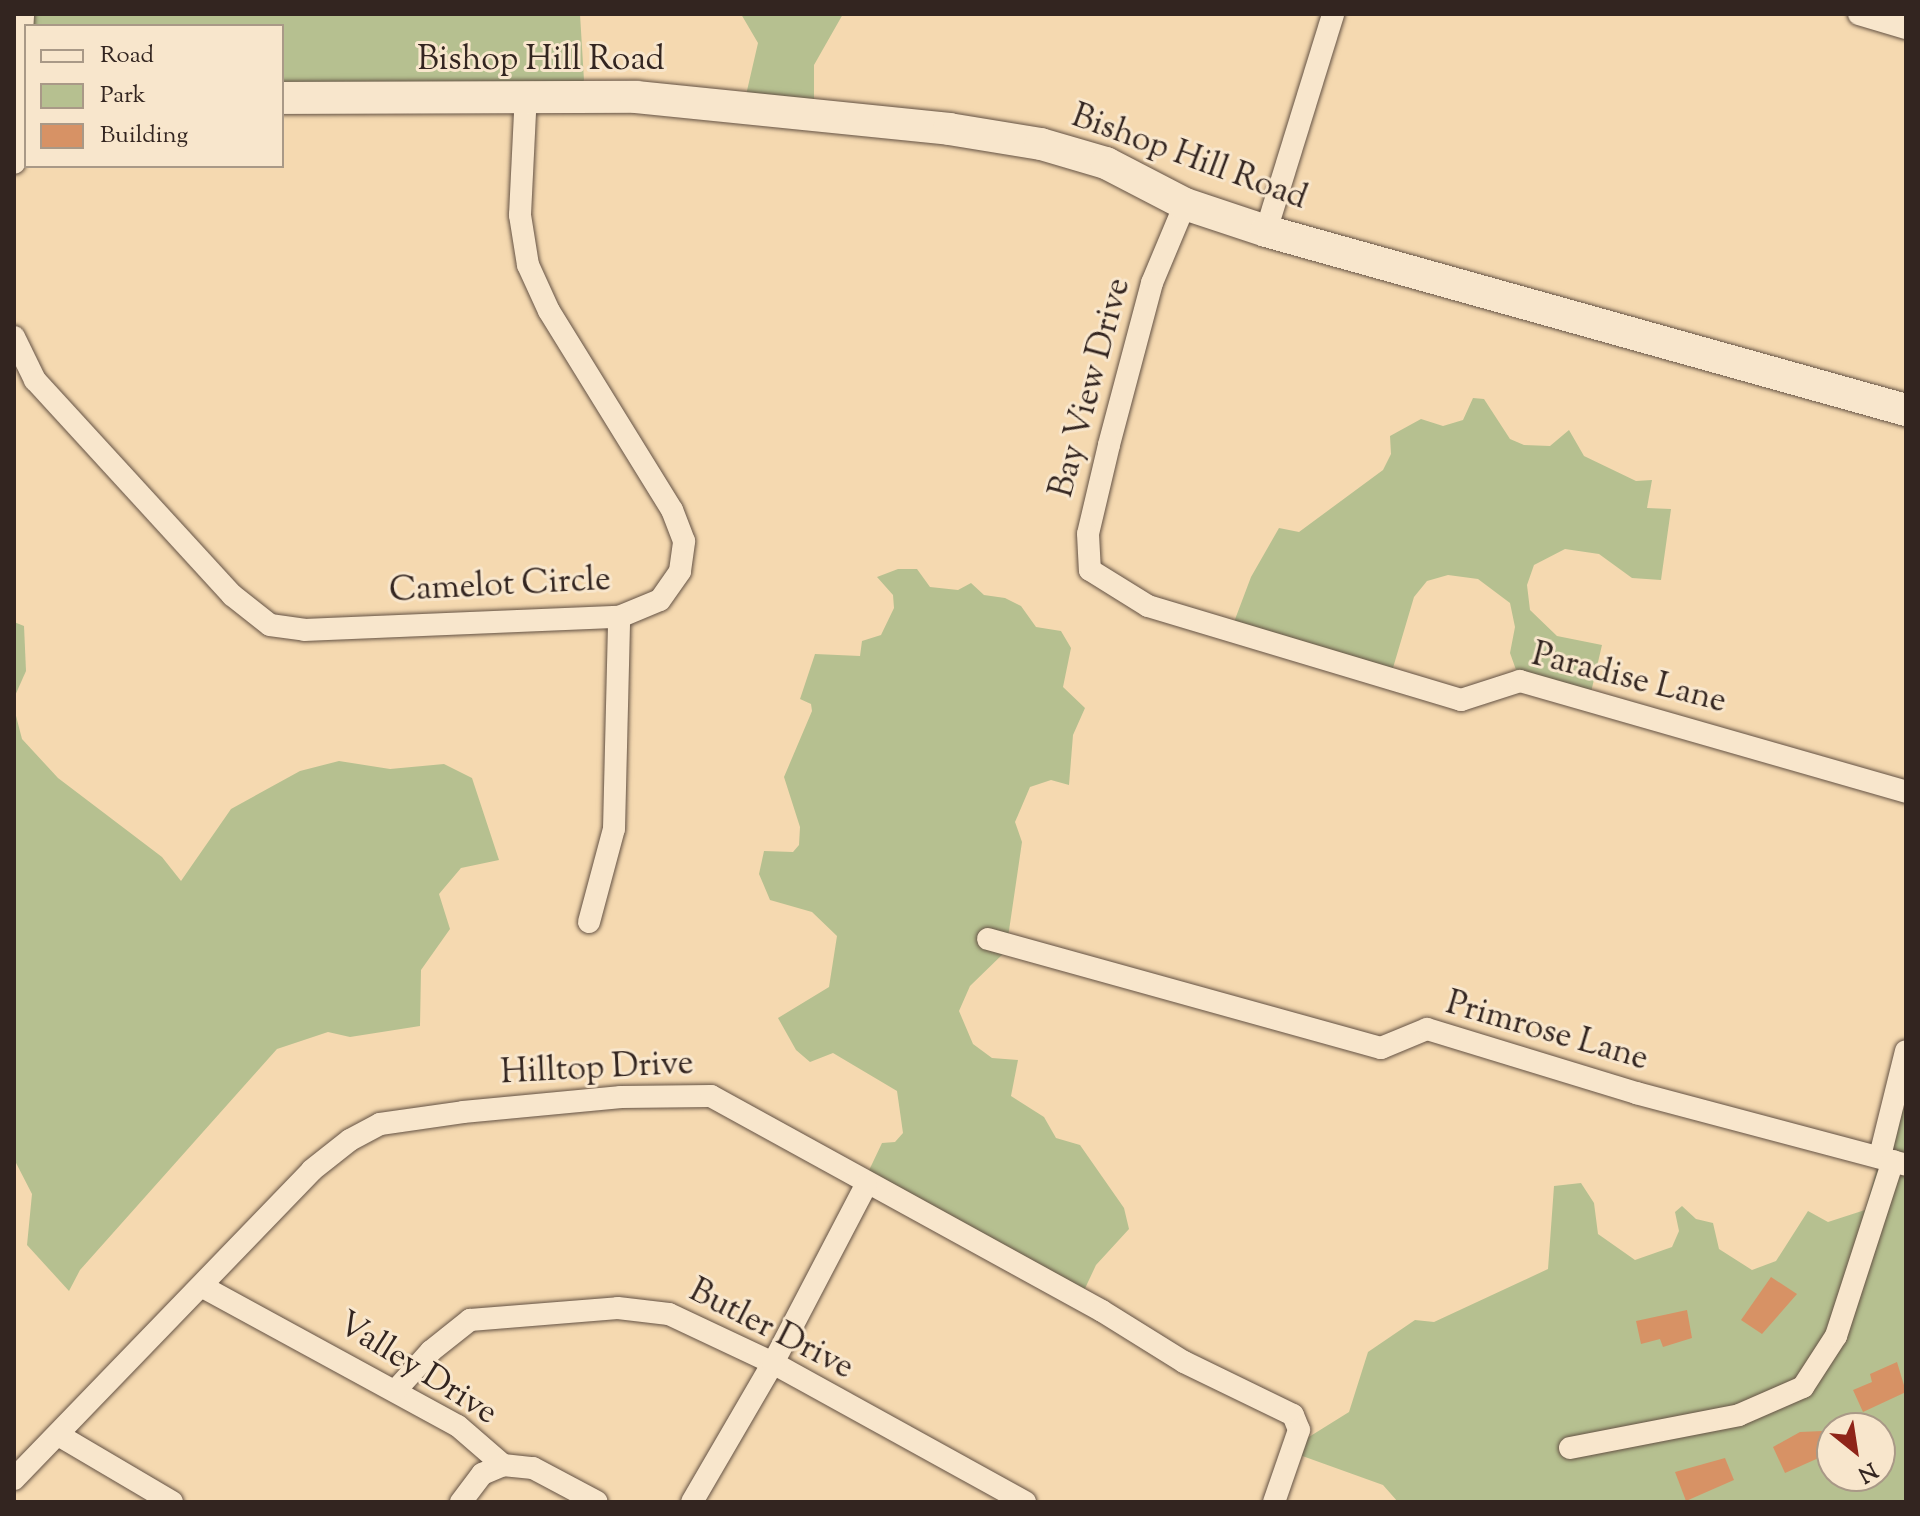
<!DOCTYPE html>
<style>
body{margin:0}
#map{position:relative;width:1920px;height:1516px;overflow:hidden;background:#f5d9b0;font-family:"Sorts Mill Goudy",serif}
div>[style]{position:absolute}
.green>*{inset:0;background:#b6c090}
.building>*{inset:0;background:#d79265}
.roads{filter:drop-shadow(0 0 2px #645244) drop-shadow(0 0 2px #645244)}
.street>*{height:22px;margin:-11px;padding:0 11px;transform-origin:11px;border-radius:11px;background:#f8e6cc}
.secondary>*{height:32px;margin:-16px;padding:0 16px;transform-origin:16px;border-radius:16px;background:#f8e6cc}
span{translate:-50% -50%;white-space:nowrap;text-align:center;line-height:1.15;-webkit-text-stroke:6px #f8e6cc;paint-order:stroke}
.street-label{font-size:34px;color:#332520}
.frame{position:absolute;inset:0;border:16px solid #332520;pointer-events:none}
.legend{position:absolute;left:24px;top:24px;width:260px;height:144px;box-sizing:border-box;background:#f8e6cc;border:2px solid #a99987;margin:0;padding:10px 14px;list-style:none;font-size:24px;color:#332520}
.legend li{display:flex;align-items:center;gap:16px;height:40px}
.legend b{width:40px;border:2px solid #a99987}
.north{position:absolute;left:1816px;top:1412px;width:80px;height:80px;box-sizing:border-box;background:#f8e6cc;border:2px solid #a99987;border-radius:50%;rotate:150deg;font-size:22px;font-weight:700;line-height:32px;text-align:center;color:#332520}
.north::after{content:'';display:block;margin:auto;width:28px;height:36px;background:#8f2418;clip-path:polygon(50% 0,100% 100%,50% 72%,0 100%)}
</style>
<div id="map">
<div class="green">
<div style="clip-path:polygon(14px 14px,580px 14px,585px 97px,282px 100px,282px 26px,26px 26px)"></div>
<div style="clip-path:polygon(741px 14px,843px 14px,814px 65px,814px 115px,743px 108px,758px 43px)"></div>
<div style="clip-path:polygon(1473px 398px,1484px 399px,1510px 439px,1524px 445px,1550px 446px,1569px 430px,1584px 456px,1636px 481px,1652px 480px,1647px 508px,1671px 509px,1661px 580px,1632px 578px,1599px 554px,1565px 549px,1534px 565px,1527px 585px,1530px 610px,1557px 636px,1602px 645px,1589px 701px,1520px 681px,1510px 653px,1515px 627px,1510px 603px,1478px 579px,1448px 575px,1427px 581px,1414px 597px,1390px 678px,1231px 630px,1251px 577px,1279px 528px,1299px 532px,1383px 470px,1391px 454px,1390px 436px,1421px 419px,1443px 426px,1463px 420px)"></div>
<div style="clip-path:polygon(898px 569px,917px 569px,930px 587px,958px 590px,971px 583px,984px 595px,1005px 598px,1021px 606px,1036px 627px,1061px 631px,1071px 648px,1063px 687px,1085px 708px,1073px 735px,1069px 785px,1051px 780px,1030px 787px,1015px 822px,1022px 842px,1006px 951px,970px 986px,959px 1011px,973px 1044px,992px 1058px,1018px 1060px,1011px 1096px,1044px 1117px,1056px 1138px,1080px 1145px,1124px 1208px,1129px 1229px,1096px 1265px,1081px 1297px,863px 1183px,882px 1143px,895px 1142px,903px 1133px,897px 1091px,833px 1053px,810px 1062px,796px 1050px,778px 1018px,829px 987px,837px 936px,812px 912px,770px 900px,759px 874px,764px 851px,793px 852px,799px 845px,800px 827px,784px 777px,812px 711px,811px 704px,800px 699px,815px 654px,860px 656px,862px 641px,881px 635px,894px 608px,893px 595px,877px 577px)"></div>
<div style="clip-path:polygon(14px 622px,24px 626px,26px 671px,14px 698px)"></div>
<div style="clip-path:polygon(14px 708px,22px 739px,58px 778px,162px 857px,181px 881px,231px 809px,300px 771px,339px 761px,390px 769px,444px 764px,472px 778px,499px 860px,461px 868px,439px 894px,450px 929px,421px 970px,420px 1026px,350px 1037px,328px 1032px,277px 1049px,80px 1270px,69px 1291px,27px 1245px,32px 1194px,14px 1159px)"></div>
<div style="clip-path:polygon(evenodd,1894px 1109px,1906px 1109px,1906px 1502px,1398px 1502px,1383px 1485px,1294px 1453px,1296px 1445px,1349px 1412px,1368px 1352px,1415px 1320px,1434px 1322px,1548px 1269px,1554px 1186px,1581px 1183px,1594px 1203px,1598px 1234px,1635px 1260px,1672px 1247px,1679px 1231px,1675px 1212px,1682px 1206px,1696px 1219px,1713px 1223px,1719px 1249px,1752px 1270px,1776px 1261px,1808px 1211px,1828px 1222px,1865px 1210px,1894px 1109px,1832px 1428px,1880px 1428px,1880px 1476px,1832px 1476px,1832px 1428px)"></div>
</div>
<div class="building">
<div style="clip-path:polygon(1771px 1277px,1797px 1294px,1762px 1334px,1741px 1320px)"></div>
<div style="clip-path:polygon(1687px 1310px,1692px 1338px,1663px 1347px,1660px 1339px,1641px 1344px,1636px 1321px)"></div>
<div style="clip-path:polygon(1897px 1362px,1906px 1392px,1863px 1412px,1853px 1390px,1872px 1382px,1870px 1374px)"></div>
<div style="clip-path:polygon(1823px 1431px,1832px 1452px,1785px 1473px,1773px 1447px,1800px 1432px)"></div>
<div style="clip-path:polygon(1725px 1458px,1734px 1480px,1686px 1501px,1675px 1472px)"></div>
</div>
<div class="roads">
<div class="street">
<div style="left:1859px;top:14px;width:49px;rotate:16.6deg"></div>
<div style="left:14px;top:163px;width:149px;rotate:-86.5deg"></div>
<div style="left:1185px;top:204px;width:86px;rotate:112.7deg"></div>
<div style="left:1152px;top:283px;width:168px;rotate:104.9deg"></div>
<div style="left:1109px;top:445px;width:91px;rotate:103.3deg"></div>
<div style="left:1088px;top:534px;width:36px;rotate:87deg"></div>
<div style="left:1090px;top:570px;width:68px;rotate:31.8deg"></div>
<div style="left:1148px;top:606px;width:327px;rotate:16.7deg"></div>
<div style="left:1461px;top:700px;width:62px;rotate:-17.9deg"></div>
<div style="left:1520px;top:681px;width:402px;rotate:16deg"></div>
<div style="left:1266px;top:231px;width:227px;rotate:-72.8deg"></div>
<div style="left:14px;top:337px;width:48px;rotate:64deg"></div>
<div style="left:35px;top:380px;width:292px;rotate:47.5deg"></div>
<div style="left:232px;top:595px;width:48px;rotate:38.3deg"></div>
<div style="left:270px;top:625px;width:34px;rotate:8deg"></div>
<div style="left:304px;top:630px;width:315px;rotate:-2.4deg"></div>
<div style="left:619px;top:617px;width:44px;rotate:-22.5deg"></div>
<div style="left:660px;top:600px;width:35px;rotate:-55deg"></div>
<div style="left:680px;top:571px;width:30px;rotate:-82deg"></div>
<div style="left:684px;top:541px;width:33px;rotate:-111deg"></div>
<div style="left:672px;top:510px;width:234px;rotate:-121.7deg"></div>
<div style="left:549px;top:311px;width:51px;rotate:-114.5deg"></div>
<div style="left:528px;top:265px;width:51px;rotate:-99.1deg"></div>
<div style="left:520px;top:215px;width:121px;rotate:-87.2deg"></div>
<div style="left:589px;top:922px;width:96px;rotate:-75deg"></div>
<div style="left:614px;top:829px;width:212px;rotate:-88.6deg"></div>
<div style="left:988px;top:939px;width:408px;rotate:15.5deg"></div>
<div style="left:1381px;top:1048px;width:50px;rotate:-22.4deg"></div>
<div style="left:1427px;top:1029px;width:219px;rotate:17deg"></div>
<div style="left:1636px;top:1093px;width:279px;rotate:14.9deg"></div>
<div style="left:1880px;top:1156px;width:108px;rotate:-76.1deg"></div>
<div style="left:203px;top:1287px;width:290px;rotate:28.6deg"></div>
<div style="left:458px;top:1426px;width:60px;rotate:40.9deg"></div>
<div style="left:503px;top:1465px;width:30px;rotate:6deg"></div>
<div style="left:533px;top:1468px;width:72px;rotate:28deg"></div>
<div style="left:396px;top:1390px;width:52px;rotate:-48.1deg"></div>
<div style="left:431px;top:1351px;width:50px;rotate:-38.5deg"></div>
<div style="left:470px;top:1320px;width:148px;rotate:-4.6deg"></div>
<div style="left:618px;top:1308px;width:51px;rotate:6.7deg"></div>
<div style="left:669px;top:1314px;width:115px;rotate:25.2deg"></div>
<div style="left:773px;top:1363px;width:288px;rotate:28.9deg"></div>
<div style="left:60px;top:1436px;width:130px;rotate:30.5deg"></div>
<div style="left:1570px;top:1448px;width:172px;rotate:-11deg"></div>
<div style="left:1739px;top:1415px;width:70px;rotate:-23.6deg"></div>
<div style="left:1803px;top:1387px;width:61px;rotate:-57.1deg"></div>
<div style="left:1836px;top:1336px;width:184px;rotate:-72deg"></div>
<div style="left:14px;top:1479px;width:429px;rotate:-46deg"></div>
<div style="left:312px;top:1170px;width:48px;rotate:-38.3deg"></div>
<div style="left:350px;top:1140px;width:34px;rotate:-28deg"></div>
<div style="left:380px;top:1124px;width:84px;rotate:-8.2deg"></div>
<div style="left:463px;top:1112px;width:159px;rotate:-5.4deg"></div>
<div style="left:621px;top:1097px;width:90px;rotate:-0.6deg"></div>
<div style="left:711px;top:1096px;width:446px;rotate:28.8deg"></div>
<div style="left:1102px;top:1311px;width:97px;rotate:31.9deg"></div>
<div style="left:1184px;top:1362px;width:121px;rotate:25.9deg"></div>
<div style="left:1293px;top:1415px;width:16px;rotate:68deg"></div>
<div style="left:1299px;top:1430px;width:76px;rotate:109.1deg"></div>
<div style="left:461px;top:1502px;width:35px;rotate:-53deg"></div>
<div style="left:482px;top:1474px;width:23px;rotate:-23deg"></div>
<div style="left:692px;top:1502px;width:161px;rotate:-59.8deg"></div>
<div style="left:773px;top:1363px;width:201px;rotate:-62.4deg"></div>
</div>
<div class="secondary">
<div style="left:14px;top:92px;width:12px"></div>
<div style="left:282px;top:98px;width:354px;rotate:-0.2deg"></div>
<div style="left:636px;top:97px;width:315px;rotate:5.8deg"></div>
<div style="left:949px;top:129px;width:93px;rotate:9.3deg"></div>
<div style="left:1041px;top:144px;width:68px;rotate:16.3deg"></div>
<div style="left:1106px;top:163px;width:89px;rotate:27.4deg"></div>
<div style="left:1185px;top:204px;width:85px;rotate:18.4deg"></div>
<div style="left:1266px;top:231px;width:665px;rotate:15.63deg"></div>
</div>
</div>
<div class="street-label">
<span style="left:541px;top:61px">Bishop Hill Road</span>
<span style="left:1189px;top:158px;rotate:20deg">Bishop Hill Road</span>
<span style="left:1091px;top:388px;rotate:-75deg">Bay View Drive</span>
<span style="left:500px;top:586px;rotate:-3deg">Camelot Circle</span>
<span style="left:1629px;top:679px;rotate:14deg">Paradise Lane</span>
<span style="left:1547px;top:1032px;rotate:16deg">Primrose Lane</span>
<span style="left:597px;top:1069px;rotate:-3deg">Hilltop Drive</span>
<span style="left:771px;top:1330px;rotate:27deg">Butler Drive</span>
<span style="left:417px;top:1369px;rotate:32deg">Valley Drive</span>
</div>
<div class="frame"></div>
<ul class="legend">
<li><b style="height:10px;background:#f8e6cc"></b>Road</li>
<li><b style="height:22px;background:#b6c090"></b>Park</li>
<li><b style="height:22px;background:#d79265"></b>Building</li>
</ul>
<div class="north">N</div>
</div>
